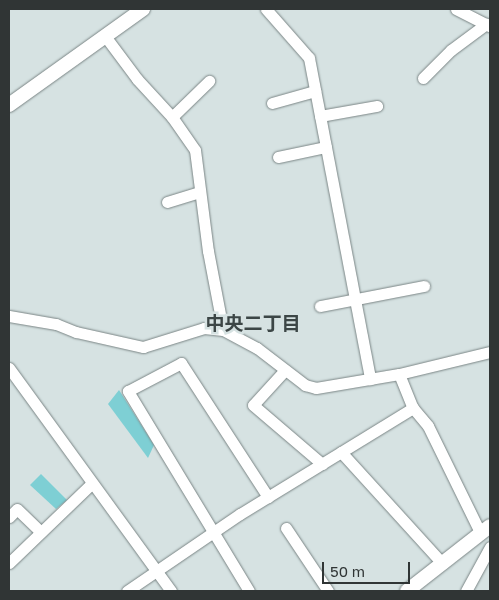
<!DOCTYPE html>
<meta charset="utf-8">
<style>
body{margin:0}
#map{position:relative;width:499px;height:600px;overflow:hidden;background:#d6e2e2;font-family:"Golos Text","Noto Sans JP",sans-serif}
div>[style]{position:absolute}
.green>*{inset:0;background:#7ecfd4}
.roads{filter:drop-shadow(0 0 1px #7a8585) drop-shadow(0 0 1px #7a8585)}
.minor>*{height:11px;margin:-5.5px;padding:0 5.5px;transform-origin:5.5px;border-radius:5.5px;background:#fff}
.tertiary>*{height:14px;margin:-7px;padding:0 7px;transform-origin:7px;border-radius:7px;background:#fff}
span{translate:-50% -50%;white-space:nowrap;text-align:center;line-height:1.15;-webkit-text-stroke:5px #d6e2e2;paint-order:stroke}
.neighbourhood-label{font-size:19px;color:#3c4646;font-weight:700}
.frame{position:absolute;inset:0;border:10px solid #303535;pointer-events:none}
.scale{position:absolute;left:322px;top:562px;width:88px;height:22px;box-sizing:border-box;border:2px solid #303535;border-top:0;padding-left:6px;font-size:15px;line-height:18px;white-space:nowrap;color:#303535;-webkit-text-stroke:4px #d6e2e2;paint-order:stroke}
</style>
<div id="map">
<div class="green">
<div style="clip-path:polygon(119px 390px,154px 445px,148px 458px,108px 404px)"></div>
<div style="clip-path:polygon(41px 474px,67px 500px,56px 509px,30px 485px)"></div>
</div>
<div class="roads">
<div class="minor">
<div style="left:266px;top:9px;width:65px;rotate:48.7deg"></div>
<div style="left:309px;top:58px;width:327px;rotate:79.2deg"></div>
<div style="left:456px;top:9px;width:38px;rotate:27deg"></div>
<div style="left:105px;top:36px;width:54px;rotate:53.3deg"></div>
<div style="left:137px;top:79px;width:52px;rotate:47.4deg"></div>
<div style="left:172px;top:117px;width:40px;rotate:55.1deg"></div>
<div style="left:195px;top:150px;width:102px;rotate:82.7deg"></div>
<div style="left:208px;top:251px;width:80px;rotate:79.2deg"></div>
<div style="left:423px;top:78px;width:40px;rotate:-45deg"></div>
<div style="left:451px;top:50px;width:44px;rotate:-36.6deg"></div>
<div style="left:272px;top:103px;width:45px;rotate:-15.6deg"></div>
<div style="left:320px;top:116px;width:58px;rotate:-10deg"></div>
<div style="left:172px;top:117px;width:52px;rotate:-44.2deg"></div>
<div style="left:278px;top:157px;width:49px;rotate:-11.8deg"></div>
<div style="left:167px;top:202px;width:34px;rotate:-17deg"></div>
<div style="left:320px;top:306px;width:106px;rotate:-10.9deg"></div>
<div style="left:9px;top:316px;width:48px;rotate:9.7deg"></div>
<div style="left:56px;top:324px;width:22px;rotate:22deg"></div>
<div style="left:76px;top:332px;width:69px;rotate:12.6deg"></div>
<div style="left:143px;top:347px;width:64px;rotate:-17.3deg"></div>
<div style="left:204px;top:328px;width:19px;rotate:6deg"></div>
<div style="left:223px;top:330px;width:38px;rotate:28deg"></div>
<div style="left:257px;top:348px;width:61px;rotate:37.6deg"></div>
<div style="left:305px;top:385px;width:11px;rotate:15deg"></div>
<div style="left:316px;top:388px;width:84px;rotate:-9.6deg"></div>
<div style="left:399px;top:374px;width:94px;rotate:-13.6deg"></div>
<div style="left:9px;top:368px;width:276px;rotate:54deg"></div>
<div style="left:285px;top:370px;width:47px;rotate:132.4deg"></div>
<div style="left:253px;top:405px;width:91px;rotate:40.5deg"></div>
<div style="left:399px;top:374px;width:37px;rotate:68deg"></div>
<div style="left:413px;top:408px;width:23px;rotate:50deg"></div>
<div style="left:428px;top:426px;width:120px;rotate:63.9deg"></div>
<div style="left:341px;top:452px;width:151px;rotate:47.7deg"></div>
<div style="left:9px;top:517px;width:11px;rotate:-45deg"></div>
<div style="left:17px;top:509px;width:32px;rotate:44deg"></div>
<div style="left:286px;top:528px;width:76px;rotate:56.3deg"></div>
<div style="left:9px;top:563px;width:114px;rotate:-43.9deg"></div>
<div style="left:127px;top:591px;width:137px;rotate:-34.3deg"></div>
<div style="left:240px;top:514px;width:203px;rotate:-31.5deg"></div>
<div style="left:249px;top:591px;width:234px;rotate:-121.2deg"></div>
<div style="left:128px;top:391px;width:60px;rotate:-27.8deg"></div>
<div style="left:181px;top:363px;width:160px;rotate:57deg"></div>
<div style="left:466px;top:591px;width:50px;rotate:-61.4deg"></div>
</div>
<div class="tertiary">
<div style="left:9px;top:105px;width:165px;rotate:-35.6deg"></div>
<div style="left:407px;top:591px;width:105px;rotate:-38.1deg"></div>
</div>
</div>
<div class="neighbourhood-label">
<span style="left:253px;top:323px">中央二丁目</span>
</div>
<div class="frame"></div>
<div class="scale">50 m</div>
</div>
